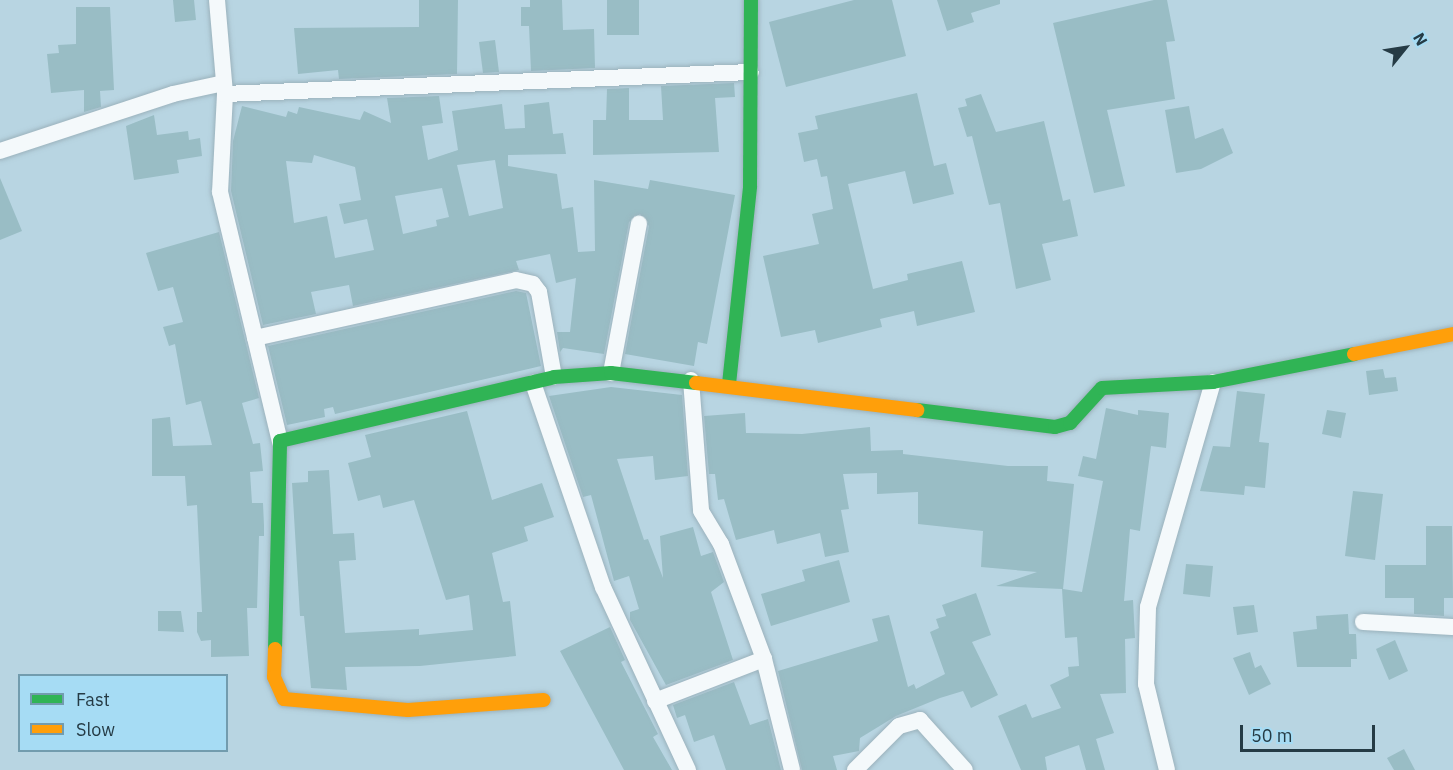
<!DOCTYPE html>
<style>
body{margin:0}
#map{position:relative;width:1453px;height:770px;overflow:hidden;background:#b8d5e2;font-family:"IBM Plex Sans",sans-serif}
div>[style]{position:absolute}
.building>*{inset:0;background:#99bdc5}
.roads{filter:drop-shadow(0 0 2px #9bb2bc) drop-shadow(0 0 2px #9bb2bc)}
.street>*{height:16px;margin:-8px;padding:0 8px;transform-origin:8px;border-radius:8px;background:#f4f9fb}
.fast>*{height:14px;margin:-7px;padding:0 7px;transform-origin:7px;border-radius:7px;background:#30b455}
.slow>*{height:14px;margin:-7px;padding:0 7px;transform-origin:7px;border-radius:7px;background:#ff9f0a}
span{translate:-50% -50%;white-space:nowrap;text-align:center;line-height:1.15;-webkit-text-stroke:4.5px #a6dcf4;paint-order:stroke}
.legend{position:absolute;left:18px;top:674px;width:210px;height:78px;box-sizing:border-box;background:#a6dcf4;border:2px solid #729cae;margin:0;padding:8px 10px;list-style:none;font-size:18px;color:#253b45}
.legend li{display:flex;align-items:center;gap:12px;height:30px}
.legend b{width:30px;border:2px solid #729cae}
.north{position:absolute;left:1375px;top:18px;width:60px;height:60px;-webkit-text-stroke:4px #a6dcf4;paint-order:stroke;rotate:60deg;font-size:16px;font-weight:700;line-height:24px;text-align:center;color:#253b45}
.north::after{content:'';display:block;margin:auto;width:21px;height:27px;background:#253b45;clip-path:polygon(50% 0,100% 100%,50% 72%,0 100%)}
.scale{position:absolute;left:1240px;top:725px;width:135px;height:27px;box-sizing:border-box;border:3px solid #253b45;border-top:0;padding-left:8px;font-size:18px;line-height:21px;white-space:nowrap;color:#253b45;-webkit-text-stroke:4px #a6dcf4;paint-order:stroke}
</style>
<div id="map">
<div class="building">
<div style="clip-path:polygon(173px 0,194px 0,196px 20px,175px 22px)"></div>
<div style="clip-path:polygon(419px 0,458px 0,457px 74px,339px 79px,338px 70px,298px 74px,294px 28px,419px 27px)"></div>
<div style="clip-path:polygon(530px 0,562px 0,563px 30px,594px 29px,595px 68px,531px 71px,529px 26px,521px 26px,521px 7px,530px 7px)"></div>
<div style="clip-path:polygon(607px 0,639px 0,639px 35px,607px 35px)"></div>
<div style="clip-path:polygon(854px 0,892px 0,906px 56px,786px 87px,769px 22px)"></div>
<div style="clip-path:polygon(937px 0,1000px 0,1000px 4px,971px 13px,974px 22px,947px 31px)"></div>
<div style="clip-path:polygon(1154px 0,1167px 0,1175px 41px,1166px 42px,1175px 99px,1107px 110px,1125px 186px,1094px 193px,1053px 23px)"></div>
<div style="clip-path:polygon(76px 7px,110px 7px,114px 90px,100px 91px,101px 107px,84px 112px,84px 90px,51px 93px,47px 54px,59px 53px,58px 45px,76px 44px)"></div>
<div style="clip-path:polygon(495px 40px,499px 72px,483px 73px,479px 42px)"></div>
<div style="clip-path:polygon(734px 83px,735px 97px,715px 98px,719px 152px,593px 155px,593px 120px,606px 120px,607px 89px,629px 88px,629px 120px,663px 120px,661px 86px)"></div>
<div style="clip-path:polygon(917px 93px,934px 166px,946px 163px,954px 194px,913px 204px,905px 171px,848px 184px,873px 289px,908px 280px,907px 274px,962px 261px,975px 312px,917px 326px,914px 311px,880px 319px,882px 327px,818px 343px,815px 330px,781px 337px,763px 256px,819px 244px,812px 214px,833px 209px,827px 176px,821px 177px,817px 159px,804px 162px,798px 133px,818px 129px,815px 116px)"></div>
<div style="clip-path:polygon(981px 94px,996px 132px,1044px 121px,1063px 201px,1070px 199px,1078px 236px,1042px 244px,1051px 280px,1016px 289px,1000px 203px,989px 205px,972px 136px,967px 137px,958px 108px,967px 106px,965px 99px)"></div>
<div style="clip-path:polygon(evenodd,439px 96px,443px 123px,422px 126px,428px 160px,458px 150px,452px 111px,502px 104px,505px 129px,525px 128px,524px 105px,549px 102px,553px 134px,563px 133px,566px 154px,508px 155px,508px 166px,557px 174px,562px 209px,573px 207px,578px 252px,595px 251px,594px 180px,648px 189px,650px 180px,735px 195px,707px 344px,698px 342px,694px 366px,625px 354px,649px 226px,640px 214px,629px 222px,604px 354px,563px 348px,560px 352px,557px 332px,570px 332px,576px 278px,556px 283px,550px 254px,516px 261px,519px 270px,353px 306px,349px 285px,311px 292px,316px 314px,263px 325px,231px 191px,233px 141px,242px 106px,286px 117px,288px 111px,297px 114px,299px 107px,360px 120px,364px 111px,391px 123px,387px 98px,439px 96px,314px 155px,355px 167px,361px 200px,339px 204px,344px 224px,367px 219px,374px 250px,335px 258px,327px 216px,294px 223px,286px 161px,312px 163px,314px 155px,439px 96px,495px 160px,503px 208px,469px 216px,457px 165px,495px 160px,439px 96px,442px 188px,449px 217px,436px 220px,437px 226px,403px 234px,395px 196px,442px 188px)"></div>
<div style="clip-path:polygon(1189px 106px,1195px 139px,1223px 128px,1233px 153px,1201px 169px,1176px 173px,1165px 110px)"></div>
<div style="clip-path:polygon(154px 115px,157px 135px,188px 131px,189px 140px,200px 138px,202px 156px,177px 160px,179px 173px,134px 180px,126px 126px)"></div>
<div style="clip-path:polygon(0 178px,22px 231px,0 240px)"></div>
<div style="clip-path:polygon(219px 232px,259px 398px,242px 403px,253px 444px,260px 443px,263px 471px,250px 472px,252px 503px,263px 503px,264px 525px,264px 536px,259px 536px,257px 608px,247px 608px,249px 656px,211px 657px,211px 640px,201px 641px,197px 632px,197px 612px,202px 612px,197px 505px,187px 506px,185px 476px,152px 476px,152px 419px,170px 417px,173px 446px,212px 445px,201px 401px,186px 405px,175px 344px,169px 346px,163px 327px,183px 322px,173px 287px,158px 291px,146px 253px)"></div>
<div style="clip-path:polygon(516px 291px,526px 293px,541px 366px,335px 414px,333px 407px,324px 409px,325px 417px,287px 425px,268px 346px)"></div>
<div style="clip-path:polygon(1383px 369px,1385px 378px,1396px 377px,1398px 391px,1369px 395px,1366px 371px)"></div>
<div style="clip-path:polygon(611px 387px,682px 395px,688px 476px,655px 480px,653px 456px,617px 459px,644px 540px,648px 539px,663px 578px,660px 536px,693px 527px,701px 556px,713px 552px,724px 582px,711px 592px,733px 660px,666px 685px,630px 620px,630px 612px,639px 609px,629px 576px,614px 581px,591px 495px,583px 497px,549px 396px)"></div>
<div style="clip-path:polygon(1237px 391px,1265px 394px,1259px 442px,1269px 443px,1265px 488px,1245px 486px,1244px 495px,1200px 491px,1213px 446px,1230px 447px)"></div>
<div style="clip-path:polygon(1106px 408px,1138px 415px,1138px 410px,1169px 413px,1166px 448px,1151px 446px,1140px 531px,1130px 529px,1124px 601px,1133px 600px,1135px 638px,1125px 639px,1126px 693px,1100px 694px,1114px 733px,1096px 739px,1105px 770px,1086px 770px,1079px 745px,1045px 757px,1047px 770px,1021px 770px,998px 716px,1026px 704px,1032px 718px,1061px 708px,1050px 685px,1069px 676px,1068px 667px,1079px 666px,1077px 637px,1065px 638px,1062px 589px,996px 586px,1037px 572px,981px 567px,983px 531px,918px 524px,918px 492px,877px 494px,877px 473px,843px 474px,849px 509px,841px 510px,849px 552px,825px 557px,820px 533px,777px 544px,774px 530px,736px 540px,724px 499px,718px 500px,715px 474px,709px 474px,704px 416px,745px 413px,746px 433px,802px 434px,870px 427px,871px 451px,903px 450px,903px 454px,1008px 466px,1048px 466px,1047px 481px,1074px 484px,1063px 589px,1082px 592px,1103px 481px,1078px 476px,1083px 456px,1096px 459px)"></div>
<div style="clip-path:polygon(1327px 410px,1346px 413px,1341px 438px,1322px 434px)"></div>
<div style="clip-path:polygon(467px 411px,492px 500px,542px 483px,554px 517px,524px 527px,528px 541px,492px 553px,503px 602px,510px 601px,516px 656px,420px 666px,345px 667px,347px 690px,311px 688px,304px 616px,300px 616px,292px 483px,308px 482px,308px 471px,329px 470px,333px 534px,354px 533px,356px 560px,339px 561px,345px 633px,419px 629px,419px 635px,473px 630px,469px 595px,446px 600px,414px 500px,383px 508px,380px 495px,358px 501px,348px 463px,371px 457px,365px 435px)"></div>
<div style="clip-path:polygon(1353px 491px,1383px 494px,1375px 560px,1345px 556px)"></div>
<div style="clip-path:polygon(1426px 526px,1452px 526px,1453px 598px,1444px 598px,1444px 616px,1414px 614px,1414px 598px,1385px 598px,1385px 565px,1426px 565px)"></div>
<div style="clip-path:polygon(839px 560px,850px 602px,771px 626px,761px 594px,805px 581px,802px 570px)"></div>
<div style="clip-path:polygon(1186px 564px,1213px 566px,1210px 597px,1183px 594px)"></div>
<div style="clip-path:polygon(976px 593px,991px 635px,972px 642px,998px 695px,971px 708px,963px 691px,940px 698px,896px 716px,860px 738px,859px 751px,833px 756px,837px 770px,802px 770px,778px 671px,878px 641px,872px 619px,889px 615px,908px 687px,914px 684px,916px 689px,945px 674px,930px 632px,939px 628px,936px 619px,946px 616px,942px 605px)"></div>
<div style="clip-path:polygon(1254px 605px,1258px 632px,1237px 635px,1233px 607px)"></div>
<div style="clip-path:polygon(158px 611px,181px 611px,184px 632px,158px 631px)"></div>
<div style="clip-path:polygon(1348px 614px,1349px 634px,1356px 634px,1357px 659px,1351px 659px,1351px 667px,1297px 667px,1293px 632px,1317px 629px,1316px 616px)"></div>
<div style="clip-path:polygon(610px 627px,625px 660px,621px 662px,658px 734px,653px 737px,672px 770px,624px 770px,560px 651px)"></div>
<div style="clip-path:polygon(1395px 640px,1408px 671px,1389px 680px,1376px 649px)"></div>
<div style="clip-path:polygon(1250px 652px,1255px 668px,1261px 665px,1271px 684px,1249px 695px,1233px 658px)"></div>
<div style="clip-path:polygon(734px 682px,750px 725px,768px 719px,781px 770px,726px 770px,714px 735px,694px 742px,685px 715px,677px 718px,673px 705px)"></div>
<div style="clip-path:polygon(1404px 749px,1415px 770px,1394px 770px,1387px 758px)"></div>
</div>
<div class="roads">
<div class="street">
<div style="left:217px;top:0;width:94px;rotate:85.1deg"></div>
<div style="left:225px;top:94px;width:98px;rotate:92.9deg"></div>
<div style="left:220px;top:192px;width:256px;rotate:76.5deg"></div>
<div style="left:225px;top:94px;width:526px;rotate:-2.4deg"></div>
<div style="left:0;top:151px;width:182px;rotate:-18.2deg"></div>
<div style="left:173px;top:94px;width:52px;rotate:-12.2deg"></div>
<div style="left:255px;top:338px;width:267px;rotate:-12.5deg"></div>
<div style="left:516px;top:280px;width:17px;rotate:13deg"></div>
<div style="left:533px;top:284px;width:10px;rotate:53deg"></div>
<div style="left:539px;top:292px;width:86px;rotate:80deg"></div>
<div style="left:611px;top:373px;width:152px;rotate:-79.4deg"></div>
<div style="left:691px;top:380px;width:131px;rotate:85.6deg"></div>
<div style="left:701px;top:511px;width:39px;rotate:59deg"></div>
<div style="left:721px;top:544px;width:123px;rotate:69.5deg"></div>
<div style="left:764px;top:659px;width:114px;rotate:75.8deg"></div>
<div style="left:533px;top:383px;width:216px;rotate:71.1deg"></div>
<div style="left:603px;top:587px;width:202px;rotate:65.1deg"></div>
<div style="left:1363px;top:622px;width:90px;rotate:3.2deg"></div>
<div style="left:655px;top:701px;width:117px;rotate:-21.1deg"></div>
<div style="left:855px;top:770px;width:62px;rotate:-45deg"></div>
<div style="left:899px;top:726px;width:22px;rotate:-16deg"></div>
<div style="left:920px;top:720px;width:67px;rotate:48deg"></div>
<div style="left:1167px;top:770px;width:89px;rotate:-103.7deg"></div>
<div style="left:1146px;top:684px;width:77px;rotate:-88.5deg"></div>
<div style="left:1148px;top:607px;width:234px;rotate:-73.9deg"></div>
</div>
<div class="fast">
<div style="left:729px;top:384px;width:199px;rotate:-83.9deg"></div>
<div style="left:750px;top:186px;width:186px;rotate:-89.7deg"></div>
<div style="left:917px;top:410px;width:139px;rotate:7deg"></div>
<div style="left:1055px;top:427px;width:16px;rotate:-15deg"></div>
<div style="left:1070px;top:423px;width:47px;rotate:-47.6deg"></div>
<div style="left:1102px;top:388px;width:111px;rotate:-3.1deg"></div>
<div style="left:1213px;top:382px;width:144px;rotate:-11.2deg"></div>
<div style="left:275px;top:649px;width:208px;rotate:-88.6deg"></div>
<div style="left:280px;top:441px;width:281px;rotate:-13.1deg"></div>
<div style="left:554px;top:377px;width:57px;rotate:-4deg"></div>
<div style="left:611px;top:373px;width:86px;rotate:6.7deg"></div>
</div>
<div class="slow">
<div style="left:1354px;top:354px;width:101px;rotate:-11.4deg"></div>
<div style="left:696px;top:383px;width:223px;rotate:7deg"></div>
<div style="left:275px;top:649px;width:28px;rotate:92deg"></div>
<div style="left:274px;top:677px;width:24px;rotate:66deg"></div>
<div style="left:284px;top:699px;width:124px;rotate:5.1deg"></div>
<div style="left:408px;top:710px;width:136px;rotate:-4.2deg"></div>
</div>
</div>
<ul class="legend">
<li><b style="height:8px;background:#30b455"></b>Fast</li>
<li><b style="height:8px;background:#ff9f0a"></b>Slow</li>
</ul>
<div class="north">N</div>
<div class="scale">50 m</div>
</div>
